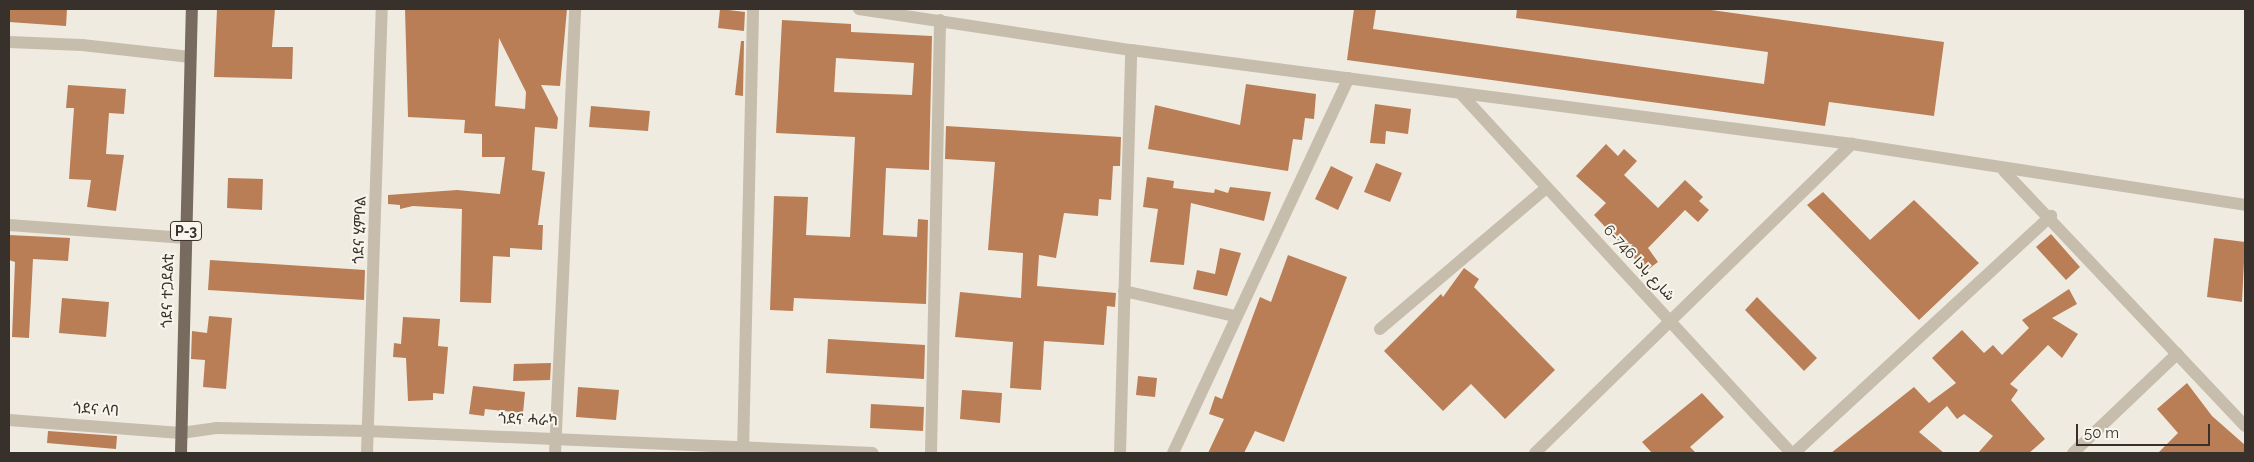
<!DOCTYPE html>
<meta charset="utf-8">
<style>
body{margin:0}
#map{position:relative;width:2254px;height:462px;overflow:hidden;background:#f0ebe0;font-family:Raleway,Vazirmatn,"Noto Sans Ethiopic",sans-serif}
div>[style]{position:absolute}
.building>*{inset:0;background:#b97e56}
.minor>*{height:12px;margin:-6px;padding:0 6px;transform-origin:6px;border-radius:6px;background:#c7bdad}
.primary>*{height:12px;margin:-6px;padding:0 6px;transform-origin:6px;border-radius:6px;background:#776a5e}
span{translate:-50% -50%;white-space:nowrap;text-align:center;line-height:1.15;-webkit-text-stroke:4px #f8f5ec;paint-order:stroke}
.shield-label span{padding:1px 4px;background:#f8f5ec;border:1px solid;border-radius:4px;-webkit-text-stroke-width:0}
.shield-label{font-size:14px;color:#37302b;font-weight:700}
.street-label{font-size:15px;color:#37302b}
.frame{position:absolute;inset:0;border:10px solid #37302b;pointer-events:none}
.scale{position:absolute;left:2076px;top:424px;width:134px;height:22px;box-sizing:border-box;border:2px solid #37302b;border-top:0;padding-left:6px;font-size:15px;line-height:18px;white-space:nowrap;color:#37302b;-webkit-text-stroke:4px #f8f5ec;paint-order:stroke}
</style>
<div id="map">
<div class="building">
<div style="clip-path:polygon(9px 9px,67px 9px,66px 26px,9px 22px)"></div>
<div style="clip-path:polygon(217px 9px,275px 9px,272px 47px,293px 47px,292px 79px,214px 77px)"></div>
<div style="clip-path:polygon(evenodd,405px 9px,567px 9px,560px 86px,541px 85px,558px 118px,557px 129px,535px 127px,532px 170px,545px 172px,538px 225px,543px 225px,542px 250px,510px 248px,510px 257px,493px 256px,491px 303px,460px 302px,462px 209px,413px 206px,400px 209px,400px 205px,388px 204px,388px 195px,457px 190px,500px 194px,505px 157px,482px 157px,482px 134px,464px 133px,465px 120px,408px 117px,405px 9px,499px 38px,526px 92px,525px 109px,495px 106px,499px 38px)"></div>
<div style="clip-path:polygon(720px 9px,745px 12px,744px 31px,718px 28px)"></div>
<div style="clip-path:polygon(1354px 9px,1376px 9px,1373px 29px,1764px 84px,1768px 52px,1516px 18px,1517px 9px,1704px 9px,1944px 42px,1934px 116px,1829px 102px,1825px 126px,1347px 60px)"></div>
<div style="clip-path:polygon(evenodd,782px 20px,851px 24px,851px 32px,932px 36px,929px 170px,886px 168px,883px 235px,917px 237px,918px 219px,928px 220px,926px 304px,794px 298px,793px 311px,770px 310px,774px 196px,808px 197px,806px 235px,850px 237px,855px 137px,776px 133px,782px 20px,836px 58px,914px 63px,912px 95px,834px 92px,836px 58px)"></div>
<div style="clip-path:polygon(741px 41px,744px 41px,743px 96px,735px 95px)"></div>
<div style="clip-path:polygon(1246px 84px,1316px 94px,1314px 119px,1305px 118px,1302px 140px,1293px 139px,1288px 171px,1148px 149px,1155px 105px,1240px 125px)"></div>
<div style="clip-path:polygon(68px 85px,126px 89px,124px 114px,109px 113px,106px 154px,124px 155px,116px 211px,87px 207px,91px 180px,69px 179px,74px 108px,66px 108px)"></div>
<div style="clip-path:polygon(1375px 104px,1411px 109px,1408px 134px,1386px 131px,1385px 144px,1370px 143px)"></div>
<div style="clip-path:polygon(591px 106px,650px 111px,648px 131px,589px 127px)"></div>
<div style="clip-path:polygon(946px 126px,1121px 137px,1120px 166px,1113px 166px,1111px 200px,1099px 199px,1098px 216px,1064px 213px,1056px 258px,1039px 255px,1037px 286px,1116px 293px,1115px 307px,1107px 306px,1104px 345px,1044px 341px,1041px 390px,1010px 388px,1013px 342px,955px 337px,960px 292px,1021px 298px,1023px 253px,988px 250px,995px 162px,945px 159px)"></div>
<div style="clip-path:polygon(1606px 144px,1618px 156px,1624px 149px,1637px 161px,1624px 175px,1658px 208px,1685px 180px,1703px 197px,1699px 201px,1709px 210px,1698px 222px,1685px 210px,1648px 248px,1658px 262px,1646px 271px,1594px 215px,1606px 203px,1576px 176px)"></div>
<div style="clip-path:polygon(1376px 163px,1402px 173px,1390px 202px,1364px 192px)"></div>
<div style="clip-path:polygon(1331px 166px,1353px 177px,1338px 210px,1315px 199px)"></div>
<div style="clip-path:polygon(1147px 177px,1174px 181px,1173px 188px,1214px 193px,1215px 189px,1228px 193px,1230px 187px,1271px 192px,1264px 221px,1191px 203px,1184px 265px,1150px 262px,1158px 209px,1143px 207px)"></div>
<div style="clip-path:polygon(228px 178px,263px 179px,262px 210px,227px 208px)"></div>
<div style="clip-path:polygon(1823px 192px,1870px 240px,1914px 200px,1979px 263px,1919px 320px,1807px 205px)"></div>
<div style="clip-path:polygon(2051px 234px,2080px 267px,2066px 280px,2036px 247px)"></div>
<div style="clip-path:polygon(9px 235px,70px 238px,68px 261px,33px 259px,29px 338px,12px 337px,15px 262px,9px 260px)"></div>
<div style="clip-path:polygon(2214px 238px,2245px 242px,2242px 302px,2207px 297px)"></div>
<div style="clip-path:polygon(1220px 248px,1241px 253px,1227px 296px,1193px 289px,1197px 270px,1215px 274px)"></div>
<div style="clip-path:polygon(1288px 255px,1347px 277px,1284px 442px,1255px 431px,1244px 453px,1208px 453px,1224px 419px,1209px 414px,1215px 396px,1222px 399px,1260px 297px,1271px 302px)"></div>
<div style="clip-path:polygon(210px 260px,365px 270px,364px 300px,208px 290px)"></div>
<div style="clip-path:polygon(1464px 268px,1479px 279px,1474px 287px,1555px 370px,1505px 419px,1471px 384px,1443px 411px,1384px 351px,1441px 294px,1443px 297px)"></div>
<div style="clip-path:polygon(2069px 289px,2077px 304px,2052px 318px,2078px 334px,2062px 358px,2048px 345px,2010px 384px,2018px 390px,2011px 400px,2045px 439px,2029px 453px,1978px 453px,1993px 436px,1964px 414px,1957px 419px,1947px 406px,1919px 432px,1944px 453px,1831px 453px,1914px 387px,1929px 403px,1956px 383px,1932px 358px,1962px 330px,1984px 353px,1993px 345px,2002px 355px,2029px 328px,2022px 320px)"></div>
<div style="clip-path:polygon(1757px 297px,1817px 358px,1804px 371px,1745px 310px)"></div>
<div style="clip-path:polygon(62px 298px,109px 302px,106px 337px,59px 333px)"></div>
<div style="clip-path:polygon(209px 316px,232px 318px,226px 389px,203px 387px,205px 360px,191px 359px,192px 331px,207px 333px)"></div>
<div style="clip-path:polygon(403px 317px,440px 319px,438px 346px,448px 347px,447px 359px,444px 394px,433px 393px,433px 400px,408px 401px,406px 358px,393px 357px,394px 343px,401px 344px)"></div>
<div style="clip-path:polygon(828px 339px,925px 345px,924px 379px,826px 373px)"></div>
<div style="clip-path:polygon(551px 363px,550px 380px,513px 381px,514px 364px)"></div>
<div style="clip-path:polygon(1138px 376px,1157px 378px,1155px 397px,1136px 395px)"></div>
<div style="clip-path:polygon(2187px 383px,2212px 416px,2245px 445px,2245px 453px,2158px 453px,2178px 433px,2157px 409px)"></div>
<div style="clip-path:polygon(473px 386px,525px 392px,523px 413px,485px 409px,484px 416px,469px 414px)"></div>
<div style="clip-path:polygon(578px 387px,619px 390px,616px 420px,576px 417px)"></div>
<div style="clip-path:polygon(962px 390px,1002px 393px,1000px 423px,960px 419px)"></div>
<div style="clip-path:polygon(1702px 393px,1724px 417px,1690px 447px,1696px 453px,1652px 453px,1642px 442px)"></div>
<div style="clip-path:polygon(871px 404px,924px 407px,923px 431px,870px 428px)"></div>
<div style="clip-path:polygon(48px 431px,117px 436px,116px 449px,47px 443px)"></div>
</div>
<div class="minor">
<div style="left:859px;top:9px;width:275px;rotate:8.6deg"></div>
<div style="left:1131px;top:50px;width:727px;rotate:7.43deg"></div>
<div style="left:1852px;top:144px;width:398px;rotate:8.8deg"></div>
<div style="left:9px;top:42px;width:73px;rotate:2.4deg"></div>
<div style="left:82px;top:45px;width:109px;rotate:6.3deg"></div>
<div style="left:1462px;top:95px;width:486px;rotate:47.4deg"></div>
<div style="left:2004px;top:171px;width:351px;rotate:46.6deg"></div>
<div style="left:9px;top:225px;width:177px;rotate:4.2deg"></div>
<div style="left:1124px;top:291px;width:114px;rotate:12.7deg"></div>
<div style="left:1380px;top:329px;width:218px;rotate:-40.3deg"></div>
<div style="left:9px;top:420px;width:172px;rotate:4.3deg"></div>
<div style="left:181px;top:433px;width:35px;rotate:-8deg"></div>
<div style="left:216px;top:428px;width:152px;rotate:1.1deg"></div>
<div style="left:368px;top:431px;width:505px;rotate:2.49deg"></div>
<div style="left:367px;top:453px;width:444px;rotate:-88.1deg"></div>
<div style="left:555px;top:453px;width:444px;rotate:-87.4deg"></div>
<div style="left:743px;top:453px;width:444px;rotate:-88.7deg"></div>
<div style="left:931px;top:453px;width:433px;rotate:-88.8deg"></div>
<div style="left:1120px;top:453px;width:403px;rotate:-88.4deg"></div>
<div style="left:1173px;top:453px;width:414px;rotate:-64.9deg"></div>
<div style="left:1535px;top:453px;width:443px;rotate:-44.3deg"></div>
<div style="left:1794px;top:453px;width:350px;rotate:-42.7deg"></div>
<div style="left:2073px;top:453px;width:144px;rotate:-43.6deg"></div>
</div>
<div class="primary">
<div style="left:181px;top:453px;width:444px;rotate:-88.6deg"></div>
</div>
<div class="shield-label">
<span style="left:186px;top:231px">P-3</span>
</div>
<div class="street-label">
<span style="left:360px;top:230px;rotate:-88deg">ጎደና ሂምቦል</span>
<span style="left:1639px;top:263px;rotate:47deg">شارع بادا 746-6</span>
<span style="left:168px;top:291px;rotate:-89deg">ጎደና ተጋደልቲ</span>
<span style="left:96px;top:410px;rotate:4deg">ጎደና ላባ</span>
<span style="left:528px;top:420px;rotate:2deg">ጎደና ሓራካ</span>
</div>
<div class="frame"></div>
<div class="scale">50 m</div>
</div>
